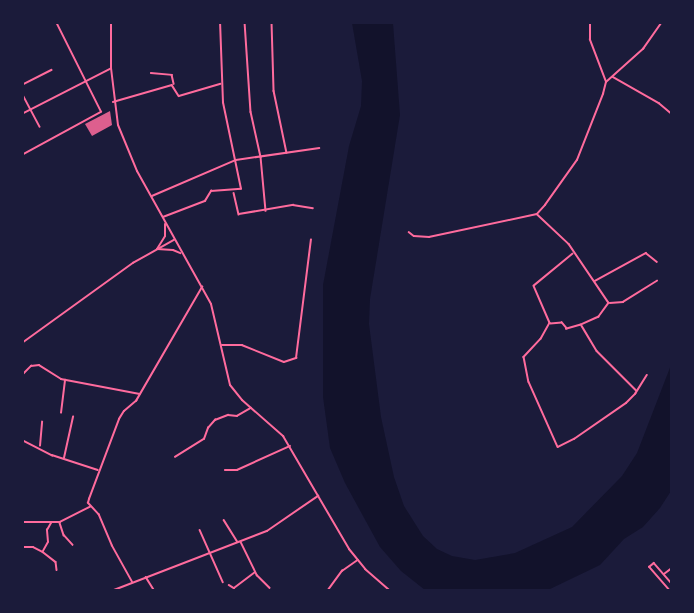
<!DOCTYPE html>
<style>
body{margin:0}
#map{position:relative;width:694px;height:613px;overflow:hidden;background:#1b1b3a;font-family:Cabin,sans-serif}
div>[style]{position:absolute}
.water>*{inset:0;background:#12122b}
.building>*{inset:0;background:#dd5f8e}
.minor>*{height:1.5px;margin:-0.75px;padding:0 0.75px;transform-origin:0.75px;border-radius:0.75px;background:#ff6b9d}
.tertiary>*{height:1.5px;margin:-0.75px;padding:0 0.75px;transform-origin:0.75px;border-radius:0.75px;background:#ff6b9d}
.secondary>*{height:2px;margin:-1px;padding:0 1px;transform-origin:1px;border-radius:1px;background:#ff6b9d}
span{translate:-50% -50%;white-space:nowrap;text-align:center;line-height:1.15;-webkit-text-stroke:4.5px #1b1b3a;paint-order:stroke}
.frame{position:absolute;inset:0;border:24px solid #1b1b3a;pointer-events:none}
</style>
<div id="map">
<div class="water">
<div style="clip-path:polygon(352px 23px,393px 23px,400px 115px,370px 299px,369px 324px,381px 417px,394px 477px,404px 506px,423px 536px,437px 549px,452px 556px,475px 560px,515px 553px,572px 527px,622px 476px,637px 453px,671px 365px,671px 491px,660px 508px,643px 527px,624px 539px,600px 565px,548px 590px,425px 590px,401px 571px,380px 547px,345px 483px,330px 448px,323px 397px,323px 285px,349px 146px,361px 106px,362px 81px)"></div>
</div>
<div class="building">
<div style="clip-path:polygon(110px 111px,112px 125px,92px 136px,85px 124px)"></div>
</div>
<div class="minor">
<div style="left:245px;top:22px;width:90px;rotate:86.2deg"></div>
<div style="left:251px;top:112px;width:46px;rotate:77.5deg"></div>
<div style="left:261px;top:157px;width:54px;rotate:84.7deg"></div>
<div style="left:272px;top:22px;width:69px;rotate:88.3deg"></div>
<div style="left:274px;top:91px;width:63px;rotate:78.2deg"></div>
<div style="left:22px;top:55px;width:1px"></div>
<div style="left:151px;top:73px;width:21px;rotate:5deg"></div>
<div style="left:172px;top:75px;width:9px;rotate:77deg"></div>
<div style="left:613px;top:77px;width:53px;rotate:29.5deg"></div>
<div style="left:659px;top:103px;width:17px;rotate:40deg"></div>
<div style="left:606px;top:82px;width:50px;rotate:-41.7deg"></div>
<div style="left:643px;top:49px;width:33px;rotate:-55deg"></div>
<div style="left:22px;top:85px;width:33px;rotate:-27deg"></div>
<div style="left:22px;top:93px;width:38px;rotate:62deg"></div>
<div style="left:113px;top:102px;width:61px;rotate:-16.1deg"></div>
<div style="left:172px;top:85px;width:13px;rotate:58deg"></div>
<div style="left:179px;top:96px;width:43px;rotate:-16.3deg"></div>
<div style="left:22px;top:114px;width:99px;rotate:-27.1deg"></div>
<div style="left:22px;top:155px;width:90px;rotate:-28.6deg"></div>
<div style="left:101px;top:112px;width:101px;rotate:-116.6deg"></div>
<div style="left:234px;top:193px;width:22px;rotate:77deg"></div>
<div style="left:239px;top:214px;width:55px;rotate:-9.5deg"></div>
<div style="left:293px;top:205px;width:20px;rotate:9deg"></div>
<div style="left:152px;top:196px;width:91px;rotate:-23.2deg"></div>
<div style="left:236px;top:160px;width:84px;rotate:-8.2deg"></div>
<div style="left:537px;top:214px;width:44px;rotate:43.2deg"></div>
<div style="left:569px;top:244px;width:71px;rotate:55.9deg"></div>
<div style="left:609px;top:303px;width:17px;rotate:126deg"></div>
<div style="left:599px;top:317px;width:20px;rotate:156deg"></div>
<div style="left:581px;top:325px;width:15px;rotate:164deg"></div>
<div style="left:567px;top:329px;width:8px;rotate:-130deg"></div>
<div style="left:562px;top:323px;width:11px;rotate:175deg"></div>
<div style="left:163px;top:217px;width:45px;rotate:-20.9deg"></div>
<div style="left:205px;top:201px;width:12px;rotate:-59deg"></div>
<div style="left:211px;top:191px;width:30px;rotate:-4deg"></div>
<div style="left:241px;top:189px;width:88px;rotate:-101.8deg"></div>
<div style="left:223px;top:103px;width:81px;rotate:-92.1deg"></div>
<div style="left:409px;top:232px;width:6px;rotate:39deg"></div>
<div style="left:414px;top:236px;width:15px;rotate:4deg"></div>
<div style="left:429px;top:237px;width:110px;rotate:-12deg"></div>
<div style="left:537px;top:214px;width:12px;rotate:-48deg"></div>
<div style="left:545px;top:205px;width:55px;rotate:-54.6deg"></div>
<div style="left:577px;top:160px;width:71px;rotate:-68.5deg"></div>
<div style="left:603px;top:94px;width:12px;rotate:-76deg"></div>
<div style="left:606px;top:82px;width:45px;rotate:-110.9deg"></div>
<div style="left:590px;top:40px;width:18px;rotate:-90deg"></div>
<div style="left:573px;top:254px;width:50px;rotate:140.6deg"></div>
<div style="left:534px;top:286px;width:40px;rotate:66.6deg"></div>
<div style="left:550px;top:323px;width:18px;rotate:119deg"></div>
<div style="left:541px;top:339px;width:25px;rotate:133deg"></div>
<div style="left:524px;top:357px;width:25px;rotate:79deg"></div>
<div style="left:529px;top:382px;width:71px;rotate:66deg"></div>
<div style="left:558px;top:447px;width:18px;rotate:-27deg"></div>
<div style="left:574px;top:439px;width:63px;rotate:-34.7deg"></div>
<div style="left:626px;top:403px;width:13px;rotate:-45deg"></div>
<div style="left:635px;top:394px;width:22px;rotate:-58deg"></div>
<div style="left:595px;top:281px;width:58px;rotate:-28.8deg"></div>
<div style="left:646px;top:253px;width:14px;rotate:39deg"></div>
<div style="left:610px;top:303px;width:13px;rotate:-4deg"></div>
<div style="left:623px;top:302px;width:40px;rotate:-32deg"></div>
<div style="left:582px;top:326px;width:29px;rotate:59deg"></div>
<div style="left:597px;top:351px;width:55px;rotate:45deg"></div>
<div style="left:222px;top:345px;width:20px"></div>
<div style="left:242px;top:345px;width:45px;rotate:22deg"></div>
<div style="left:284px;top:362px;width:13px;rotate:-18deg"></div>
<div style="left:296px;top:358px;width:119px;rotate:-82.8deg"></div>
<div style="left:22px;top:375px;width:13px;rotate:-45deg"></div>
<div style="left:31px;top:366px;width:8px;rotate:-7deg"></div>
<div style="left:39px;top:365px;width:26px;rotate:32deg"></div>
<div style="left:61px;top:379px;width:80px;rotate:10.8deg"></div>
<div style="left:61px;top:413px;width:33px;rotate:-83deg"></div>
<div style="left:22px;top:440px;width:34px;rotate:27deg"></div>
<div style="left:52px;top:455px;width:48px;rotate:18.1deg"></div>
<div style="left:40px;top:446px;width:24px;rotate:-85deg"></div>
<div style="left:175px;top:457px;width:34px;rotate:-32deg"></div>
<div style="left:204px;top:439px;width:12px;rotate:-70deg"></div>
<div style="left:208px;top:428px;width:11px;rotate:-49deg"></div>
<div style="left:215px;top:420px;width:14px;rotate:-21deg"></div>
<div style="left:228px;top:415px;width:9px;rotate:6deg"></div>
<div style="left:237px;top:416px;width:16px;rotate:-30deg"></div>
<div style="left:64px;top:458px;width:42px;rotate:-77.6deg"></div>
<div style="left:225px;top:470px;width:12px"></div>
<div style="left:237px;top:470px;width:58px;rotate:-24.4deg"></div>
<div style="left:224px;top:520px;width:25px;rotate:58deg"></div>
<div style="left:22px;top:522px;width:38px"></div>
<div style="left:60px;top:522px;width:34px;rotate:-27deg"></div>
<div style="left:60px;top:523px;width:13px;rotate:72deg"></div>
<div style="left:64px;top:535px;width:13px;rotate:48deg"></div>
<div style="left:200px;top:530px;width:57px;rotate:66.1deg"></div>
<div style="left:241px;top:542px;width:37px;rotate:64deg"></div>
<div style="left:257px;top:575px;width:18px;rotate:45deg"></div>
<div style="left:22px;top:547px;width:11px"></div>
<div style="left:33px;top:547px;width:11px;rotate:27deg"></div>
<div style="left:43px;top:552px;width:16px;rotate:38deg"></div>
<div style="left:56px;top:562px;width:8px;rotate:83deg"></div>
<div style="left:43px;top:551px;width:10px;rotate:-61deg"></div>
<div style="left:48px;top:542px;width:12px;rotate:-95deg"></div>
<div style="left:47px;top:530px;width:8px;rotate:-60deg"></div>
<div style="left:664px;top:574px;width:10px;rotate:-37deg"></div>
<div style="left:146px;top:577px;width:15px;rotate:58deg"></div>
<div style="left:132px;top:582px;width:41px;rotate:-119.1deg"></div>
<div style="left:112px;top:546px;width:34px;rotate:-113deg"></div>
<div style="left:99px;top:515px;width:16px;rotate:-133deg"></div>
<div style="left:88px;top:503px;width:4px;rotate:-76deg"></div>
<div style="left:89px;top:499px;width:85px;rotate:-69.4deg"></div>
<div style="left:119px;top:419px;width:9px;rotate:-58deg"></div>
<div style="left:124px;top:411px;width:16px;rotate:-40deg"></div>
<div style="left:136px;top:401px;width:132px;rotate:-59.9deg"></div>
<div style="left:229px;top:585px;width:6px;rotate:31deg"></div>
<div style="left:234px;top:588px;width:26px;rotate:-37deg"></div>
<div style="left:114px;top:590px;width:164px;rotate:-21.1deg"></div>
<div style="left:267px;top:531px;width:62px;rotate:-34.5deg"></div>
<div style="left:328px;top:590px;width:24px;rotate:-54deg"></div>
<div style="left:342px;top:571px;width:19px;rotate:-35deg"></div>
<div style="left:669px;top:590px;width:30px;rotate:-131deg"></div>
<div style="left:649px;top:567px;width:6px;rotate:-39deg"></div>
<div style="left:654px;top:563px;width:28px;rotate:49deg"></div>
</div>
<div class="tertiary">
<div style="left:22px;top:343px;width:137px;rotate:-35.8deg"></div>
<div style="left:133px;top:263px;width:47px;rotate:-29.3deg"></div>
</div>
<div class="secondary">
<div style="left:111px;top:22px;width:46px;rotate:90deg"></div>
<div style="left:111px;top:68px;width:57px;rotate:83deg"></div>
<div style="left:118px;top:125px;width:50px;rotate:67.6deg"></div>
<div style="left:137px;top:171px;width:152px;rotate:60.9deg"></div>
<div style="left:211px;top:304px;width:83px;rotate:76.8deg"></div>
<div style="left:230px;top:385px;width:19px;rotate:51deg"></div>
<div style="left:242px;top:400px;width:55px;rotate:41.3deg"></div>
<div style="left:283px;top:436px;width:131px;rotate:59.7deg"></div>
<div style="left:349px;top:549px;width:26px;rotate:51deg"></div>
<div style="left:365px;top:569px;width:32px;rotate:41deg"></div>
<div style="left:157px;top:249px;width:15px;rotate:-58deg"></div>
<div style="left:165px;top:236px;width:12px;rotate:-90deg"></div>
<div style="left:157px;top:249px;width:16px;rotate:4deg"></div>
<div style="left:173px;top:250px;width:8px;rotate:23deg"></div>
</div>
<div class="frame"></div>
</div>
